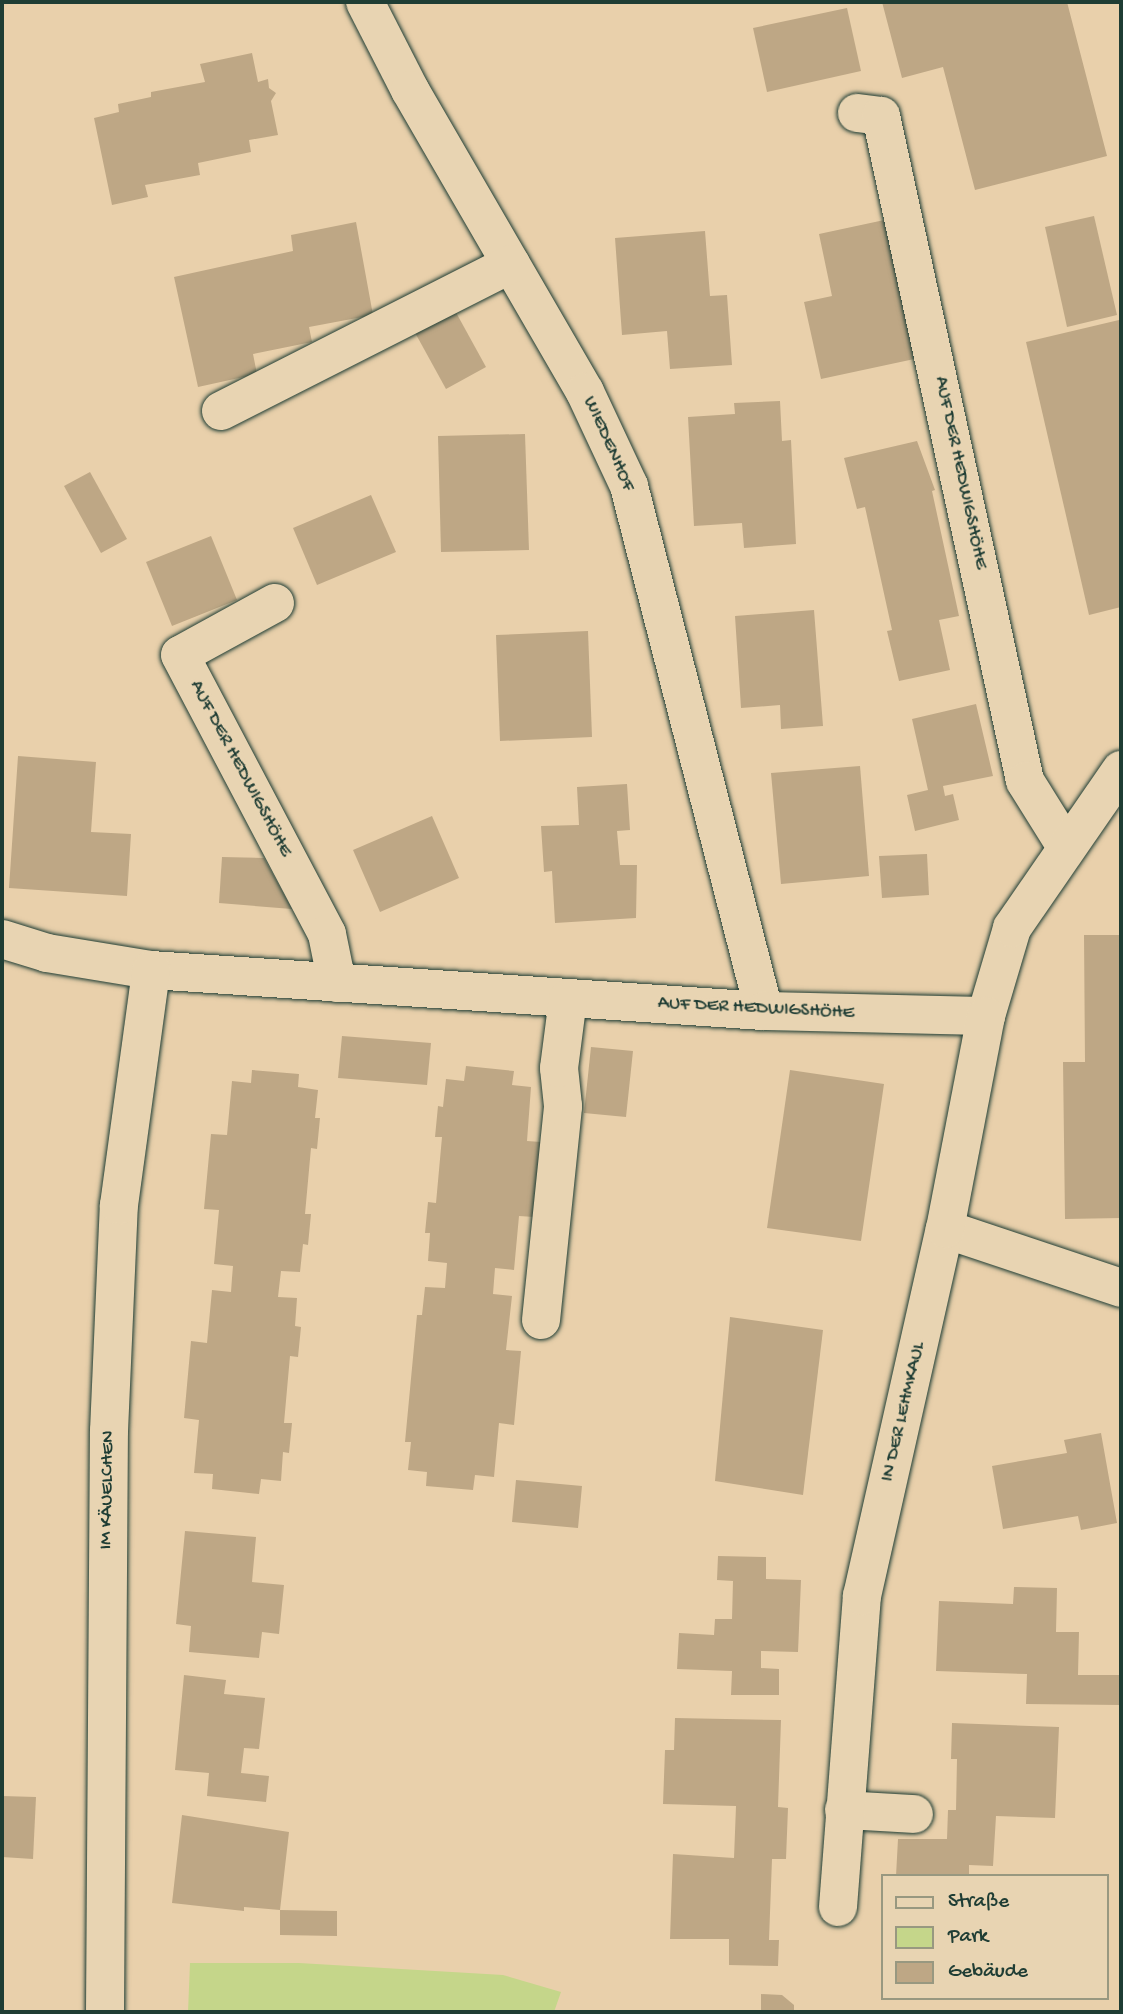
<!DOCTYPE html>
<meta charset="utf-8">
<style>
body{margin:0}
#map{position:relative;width:1123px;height:2014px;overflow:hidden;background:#e9d0ab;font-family:"Gochi Hand",sans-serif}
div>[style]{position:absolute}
.green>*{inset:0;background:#c5d68a}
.building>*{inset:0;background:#bea785}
.roads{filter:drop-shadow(0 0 2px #1f3d34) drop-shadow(0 0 2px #1f3d34)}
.minor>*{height:38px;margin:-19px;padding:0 19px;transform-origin:19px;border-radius:19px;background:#e8d4b2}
span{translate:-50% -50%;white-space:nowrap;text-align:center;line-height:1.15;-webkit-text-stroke:6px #e8d4b2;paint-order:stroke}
.street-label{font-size:19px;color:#1f3d34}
.frame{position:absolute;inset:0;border:4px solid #1f3d34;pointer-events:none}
.legend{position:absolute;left:881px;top:1874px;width:228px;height:126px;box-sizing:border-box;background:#e8d4b2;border:2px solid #989880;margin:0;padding:9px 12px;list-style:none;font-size:21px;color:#1f3d34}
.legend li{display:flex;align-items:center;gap:14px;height:35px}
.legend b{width:35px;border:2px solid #989880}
</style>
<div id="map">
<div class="green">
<div style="clip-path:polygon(190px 1963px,299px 1963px,503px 1975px,561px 1992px,554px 2012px,188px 2012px)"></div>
</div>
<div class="building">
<div style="clip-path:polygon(882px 2px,1067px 2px,1107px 156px,975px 190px,943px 67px,902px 78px)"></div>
<div style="clip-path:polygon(847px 8px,861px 71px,767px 92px,753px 28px)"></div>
<div style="clip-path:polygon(252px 53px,258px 82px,268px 79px,269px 88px,276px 93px,271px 101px,278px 135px,249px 140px,251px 152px,198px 163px,200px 175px,145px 185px,148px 197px,112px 205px,94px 118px,119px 112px,118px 104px,151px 97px,151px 92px,205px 82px,200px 64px)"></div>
<div style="clip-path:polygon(1094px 216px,1117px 315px,1067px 327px,1045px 227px)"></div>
<div style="clip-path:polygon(889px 219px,919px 358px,821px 379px,804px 302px,832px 296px,819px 234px)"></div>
<div style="clip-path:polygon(356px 222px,373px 315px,309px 327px,312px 342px,253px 354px,257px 374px,198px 387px,174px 277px,293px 251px,291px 235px)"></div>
<div style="clip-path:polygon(705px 231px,710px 296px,727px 295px,732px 365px,670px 369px,667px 331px,622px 335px,615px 238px)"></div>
<div style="clip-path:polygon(453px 307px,486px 367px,446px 389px,413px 329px)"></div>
<div style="clip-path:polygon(1119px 320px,1121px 607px,1089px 615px,1026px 342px)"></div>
<div style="clip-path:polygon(780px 401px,782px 441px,791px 440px,796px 544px,744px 548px,742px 523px,694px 526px,688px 417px,735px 414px,734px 403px)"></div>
<div style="clip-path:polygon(525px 434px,529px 550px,441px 552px,438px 436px)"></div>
<div style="clip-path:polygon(917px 441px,935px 490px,932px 491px,959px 616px,939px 620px,950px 670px,899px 681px,887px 631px,892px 630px,865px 507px,857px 509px,844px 458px)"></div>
<div style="clip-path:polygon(90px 472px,127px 539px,101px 553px,64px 486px)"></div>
<div style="clip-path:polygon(371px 495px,396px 552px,317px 585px,293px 528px)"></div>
<div style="clip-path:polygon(211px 536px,237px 600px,172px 626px,146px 562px)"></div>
<div style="clip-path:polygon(814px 610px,823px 726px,781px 729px,780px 705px,741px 708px,735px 616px)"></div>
<div style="clip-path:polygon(588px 631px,592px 737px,500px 741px,496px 635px)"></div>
<div style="clip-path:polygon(976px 704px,993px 776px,943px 786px,945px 796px,953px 794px,959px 820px,915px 831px,907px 795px,928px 790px,912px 719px)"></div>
<div style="clip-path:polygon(18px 756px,96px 762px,91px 832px,131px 834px,127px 896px,9px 888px)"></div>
<div style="clip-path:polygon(860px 766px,869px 876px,781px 884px,771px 773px)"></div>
<div style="clip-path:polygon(627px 784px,630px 830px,617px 831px,620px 865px,637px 865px,636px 918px,555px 923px,552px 871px,544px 872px,541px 826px,579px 825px,577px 787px)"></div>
<div style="clip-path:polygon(432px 816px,459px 878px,380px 912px,353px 850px)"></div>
<div style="clip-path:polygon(927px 854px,929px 895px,882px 898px,879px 856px)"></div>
<div style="clip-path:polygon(222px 857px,264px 858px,292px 909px,219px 903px)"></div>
<div style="clip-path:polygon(1084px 935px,1121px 935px,1121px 1218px,1065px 1219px,1063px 1062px,1085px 1062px)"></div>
<div style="clip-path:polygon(342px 1036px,431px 1043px,427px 1085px,338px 1078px)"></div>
<div style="clip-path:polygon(591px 1047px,633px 1051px,626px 1117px,584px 1113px)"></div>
<div style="clip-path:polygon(466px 1066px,514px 1071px,512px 1085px,531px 1087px,527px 1141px,541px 1142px,534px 1217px,519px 1216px,514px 1270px,495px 1268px,493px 1294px,512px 1296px,506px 1350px,521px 1351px,514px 1425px,499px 1423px,494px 1477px,475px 1475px,473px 1490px,426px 1486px,427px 1472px,408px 1470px,411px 1442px,405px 1442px,417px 1315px,422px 1315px,425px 1287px,445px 1288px,447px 1263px,428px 1261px,430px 1233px,425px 1233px,428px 1202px,436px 1203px,442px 1137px,435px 1137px,438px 1106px,443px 1107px,446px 1079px,464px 1081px)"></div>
<div style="clip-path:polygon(252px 1070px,299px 1074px,298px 1087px,318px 1090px,315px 1118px,320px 1118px,317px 1149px,311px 1148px,305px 1214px,311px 1214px,308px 1245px,303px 1244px,300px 1272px,281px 1271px,278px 1297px,297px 1298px,295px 1326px,301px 1327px,298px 1357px,290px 1356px,284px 1423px,292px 1423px,289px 1453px,283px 1452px,281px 1481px,261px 1479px,259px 1494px,212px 1489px,213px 1474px,194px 1473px,199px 1420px,184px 1418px,191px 1341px,207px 1343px,212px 1290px,231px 1292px,232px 1278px,233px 1266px,214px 1264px,219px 1210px,204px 1209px,211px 1134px,227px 1135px,232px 1081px,251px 1083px)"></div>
<div style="clip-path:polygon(790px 1070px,884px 1084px,861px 1241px,767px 1228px)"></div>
<div style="clip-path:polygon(730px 1317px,823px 1330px,803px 1495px,715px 1481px)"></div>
<div style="clip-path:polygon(1101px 1433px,1117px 1523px,1081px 1530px,1078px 1516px,1003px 1529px,992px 1466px,1067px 1453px,1064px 1440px)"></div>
<div style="clip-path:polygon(516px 1480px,582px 1486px,578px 1528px,512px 1522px)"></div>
<div style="clip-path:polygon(185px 1531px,256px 1537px,252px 1582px,284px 1585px,279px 1634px,262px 1632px,259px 1658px,189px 1652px,191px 1626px,176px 1624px)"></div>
<div style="clip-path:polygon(718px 1556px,766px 1557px,766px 1579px,801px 1580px,798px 1652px,761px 1651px,761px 1668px,779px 1669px,779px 1695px,731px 1695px,732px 1671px,677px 1669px,679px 1633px,714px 1635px,715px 1619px,732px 1619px,733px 1581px,717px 1580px)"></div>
<div style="clip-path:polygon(1014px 1587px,1057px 1588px,1056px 1632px,1079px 1632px,1078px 1675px,1121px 1675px,1121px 1705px,1026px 1704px,1027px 1674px,936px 1671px,939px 1601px,1013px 1604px)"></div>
<div style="clip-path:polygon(184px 1675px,226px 1680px,224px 1694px,265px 1698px,259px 1749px,244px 1748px,241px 1773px,269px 1776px,266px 1802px,207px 1796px,209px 1773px,175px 1770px)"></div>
<div style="clip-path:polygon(675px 1718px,781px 1720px,778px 1807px,788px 1808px,786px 1859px,772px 1859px,769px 1940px,779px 1940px,778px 1966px,729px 1965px,729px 1939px,670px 1939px,673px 1854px,734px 1858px,736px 1806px,663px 1804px,665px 1750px,674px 1750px)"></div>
<div style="clip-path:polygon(952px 1723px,1059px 1727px,1055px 1818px,996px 1816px,993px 1866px,969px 1865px,969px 1876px,896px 1876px,898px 1839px,947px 1839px,948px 1810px,956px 1810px,957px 1759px,951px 1759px)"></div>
<div style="clip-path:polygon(2px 1796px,36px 1797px,33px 1859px,2px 1857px)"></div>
<div style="clip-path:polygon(182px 1815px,289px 1832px,280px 1910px,244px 1907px,244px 1911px,172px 1903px)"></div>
<div style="clip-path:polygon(280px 1910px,337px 1911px,337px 1936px,280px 1935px)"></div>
<div style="clip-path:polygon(761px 1994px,782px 1995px,794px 2005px,794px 2012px,761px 2012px)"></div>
</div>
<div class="roads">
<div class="minor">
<div style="left:365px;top:2px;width:99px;rotate:62.9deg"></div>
<div style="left:410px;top:90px;width:349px;rotate:59.9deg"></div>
<div style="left:585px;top:392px;width:104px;rotate:64.9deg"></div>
<div style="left:629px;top:486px;width:542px;rotate:75.58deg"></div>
<div style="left:857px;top:113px;width:24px;rotate:7deg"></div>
<div style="left:881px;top:116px;width:680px;rotate:77.78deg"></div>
<div style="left:1025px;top:781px;width:75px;rotate:58deg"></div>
<div style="left:221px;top:411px;width:325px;rotate:-26.9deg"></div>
<div style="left:275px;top:603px;width:108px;rotate:151.3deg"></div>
<div style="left:180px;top:655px;width:315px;rotate:62.2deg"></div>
<div style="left:327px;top:934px;width:50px;rotate:78.5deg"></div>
<div style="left:2px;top:939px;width:47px;rotate:17.3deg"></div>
<div style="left:47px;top:953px;width:105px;rotate:9.3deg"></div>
<div style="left:151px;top:970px;width:614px;rotate:3.83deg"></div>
<div style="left:764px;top:1011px;width:222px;rotate:1.3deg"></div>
<div style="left:986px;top:1016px;width:92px;rotate:-73.5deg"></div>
<div style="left:1012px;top:928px;width:192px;rotate:-55.4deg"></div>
<div style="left:945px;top:1229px;width:186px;rotate:18.5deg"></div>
<div style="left:541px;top:1320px;width:215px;rotate:-84.1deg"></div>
<div style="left:563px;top:1106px;width:38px;rotate:-96deg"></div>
<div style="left:559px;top:1068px;width:70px;rotate:-82.6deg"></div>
<div style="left:844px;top:1810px;width:70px;rotate:3.3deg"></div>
<div style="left:838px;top:1907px;width:312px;rotate:-85.6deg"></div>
<div style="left:862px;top:1596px;width:376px;rotate:-77.3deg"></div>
<div style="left:945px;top:1229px;width:217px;rotate:-79.1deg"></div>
<div style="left:105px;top:2012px;width:581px;rotate:-89.61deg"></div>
<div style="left:109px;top:1431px;width:226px;rotate:-87.5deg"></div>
<div style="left:119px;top:1205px;width:237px;rotate:-82.2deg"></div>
</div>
</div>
<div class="street-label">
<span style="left:608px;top:444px;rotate:66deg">WIEDENHOF</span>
<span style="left:960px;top:473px;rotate:78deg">AUF DER HEDWIGSHÖHE</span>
<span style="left:240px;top:769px;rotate:62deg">AUF DER HEDWIGSHÖHE</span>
<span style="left:756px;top:1009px;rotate:3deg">AUF DER HEDWIGSHÖHE</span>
<span style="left:904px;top:1412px;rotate:-77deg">IN DER LEHMKAUL</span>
<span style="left:108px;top:1490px;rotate:-89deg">IM KÄUELCHEN</span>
</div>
<div class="frame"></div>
<ul class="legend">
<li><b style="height:9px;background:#e8d4b2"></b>Straße</li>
<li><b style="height:19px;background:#c5d68a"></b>Park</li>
<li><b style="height:19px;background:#bea785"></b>Gebäude</li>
</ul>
</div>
